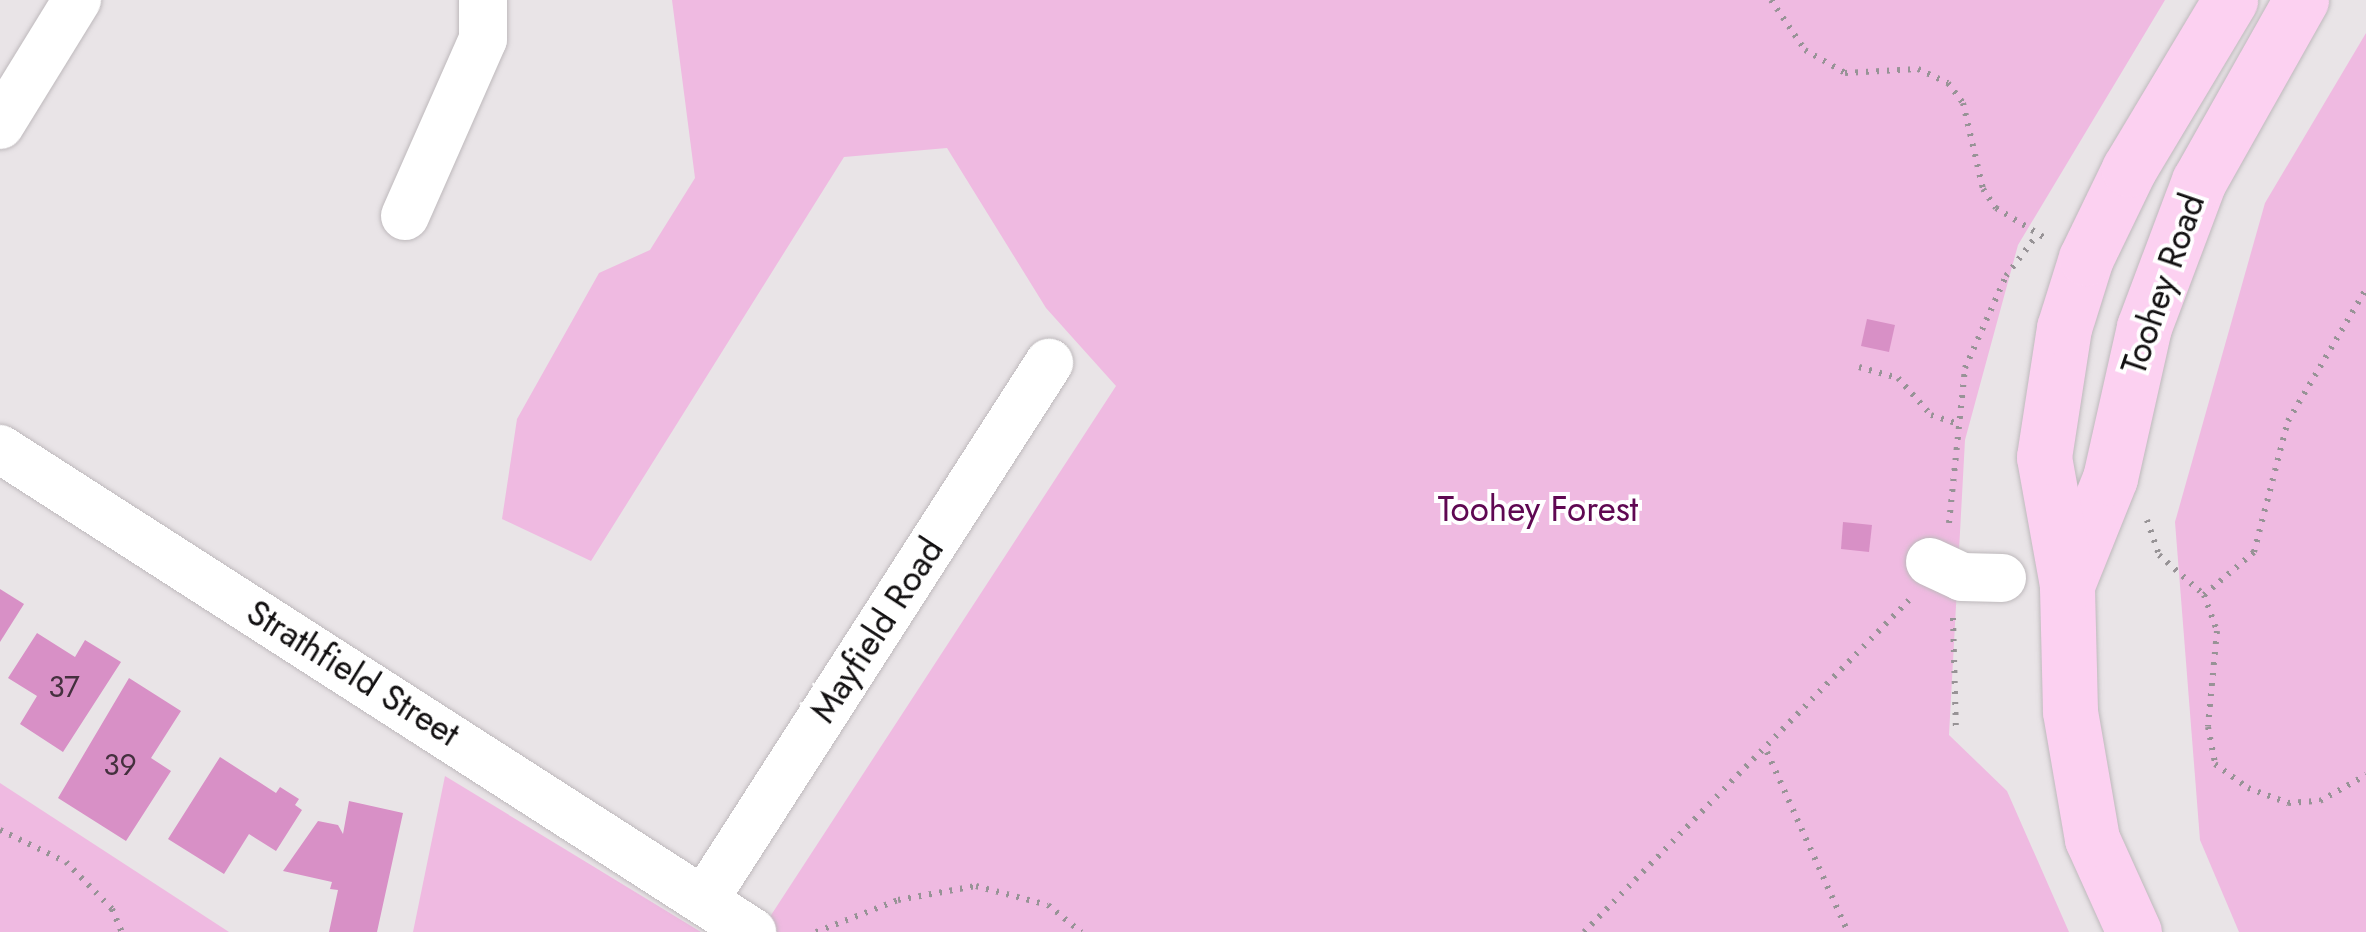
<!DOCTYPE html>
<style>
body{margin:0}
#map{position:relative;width:2366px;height:932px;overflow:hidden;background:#e9e4e7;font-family:Jost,sans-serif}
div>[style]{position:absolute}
.green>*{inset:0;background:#efbae1}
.building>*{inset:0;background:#d890c6}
.path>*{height:6px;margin-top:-3px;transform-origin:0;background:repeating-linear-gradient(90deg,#979396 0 2.5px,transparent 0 10.5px)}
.roads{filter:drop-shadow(0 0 2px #beb9bc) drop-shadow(0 0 2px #beb9bc)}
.minor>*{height:48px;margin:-24px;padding:0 24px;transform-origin:24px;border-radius:24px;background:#fff}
.major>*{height:55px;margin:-27.5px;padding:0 27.5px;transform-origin:27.5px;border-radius:27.5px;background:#fcd1f1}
span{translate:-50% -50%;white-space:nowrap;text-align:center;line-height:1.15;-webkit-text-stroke:8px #fff;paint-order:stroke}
.number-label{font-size:30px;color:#44303e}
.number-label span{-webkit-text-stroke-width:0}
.street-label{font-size:35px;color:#121011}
.park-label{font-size:35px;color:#5f0852}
</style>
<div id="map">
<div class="green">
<div style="clip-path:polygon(672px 0,2165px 0,2018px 245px,1965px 440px,1949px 735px,2007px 791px,2069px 932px,760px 932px,1116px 386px,1046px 308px,947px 148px,844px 157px,591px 561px,502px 519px,517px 419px,599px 273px,650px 250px,695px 178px)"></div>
<div style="clip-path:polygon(2366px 33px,2366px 932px,2239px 932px,2200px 840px,2175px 522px,2265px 203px)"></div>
<div style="clip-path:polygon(445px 776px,701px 932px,413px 932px)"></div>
<div style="clip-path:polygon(0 783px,229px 932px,0 932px)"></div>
</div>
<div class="building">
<div style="clip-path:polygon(1867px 319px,1895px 325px,1889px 352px,1861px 346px)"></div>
<div style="clip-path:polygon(1843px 522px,1872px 525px,1869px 552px,1841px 549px)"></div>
<div style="clip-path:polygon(0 589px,24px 604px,0 642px)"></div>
<div style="clip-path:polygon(37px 633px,75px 657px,85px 640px,121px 662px,63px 752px,20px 724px,37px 696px,8px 678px)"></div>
<div style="clip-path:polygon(129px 678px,181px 711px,151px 758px,171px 771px,126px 841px,58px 798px)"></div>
<div style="clip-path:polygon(220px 757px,276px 793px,280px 787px,299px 799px,295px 805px,302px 810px,276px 851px,249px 834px,224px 874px,168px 839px)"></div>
<div style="clip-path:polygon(349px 801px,403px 813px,377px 932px,329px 932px,338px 890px,330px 889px,332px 882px,283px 871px,318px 821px,338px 825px,343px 834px)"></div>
</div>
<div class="path">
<div style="left:1771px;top:0;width:60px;rotate:55.8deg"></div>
<div style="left:1805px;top:50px;width:46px;rotate:29.9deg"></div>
<div style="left:1845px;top:73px;width:73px;rotate:-3.1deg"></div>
<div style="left:1918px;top:69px;width:33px;rotate:25deg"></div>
<div style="left:1948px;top:83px;width:25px;rotate:53deg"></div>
<div style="left:1963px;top:103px;width:88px;rotate:76.9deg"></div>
<div style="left:1983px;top:189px;width:23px;rotate:56deg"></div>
<div style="left:1996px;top:208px;width:57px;rotate:31.5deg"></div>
<div style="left:1859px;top:367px;width:41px;rotate:15.8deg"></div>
<div style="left:1898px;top:378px;width:50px;rotate:48.3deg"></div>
<div style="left:1931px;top:415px;width:26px;rotate:18deg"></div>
<div style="left:2147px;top:520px;width:37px;rotate:71deg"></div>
<div style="left:2159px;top:555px;width:60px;rotate:41.6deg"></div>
<div style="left:2204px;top:595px;width:38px;rotate:70deg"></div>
<div style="left:2217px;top:631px;width:96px;rotate:95.4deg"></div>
<div style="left:2208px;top:727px;width:38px;rotate:79deg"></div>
<div style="left:2215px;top:764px;width:41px;rotate:36deg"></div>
<div style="left:2248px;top:788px;width:43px;rotate:20.6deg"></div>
<div style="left:2288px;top:803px;width:32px;rotate:-4deg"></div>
<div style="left:2320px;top:801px;width:53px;rotate:-29.5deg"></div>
<div style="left:1949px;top:523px;width:156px;rotate:-84.1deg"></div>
<div style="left:1965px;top:368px;width:101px;rotate:-66deg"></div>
<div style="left:2006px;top:276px;width:51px;rotate:-52.9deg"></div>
<div style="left:2204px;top:595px;width:66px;rotate:-40.7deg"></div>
<div style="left:2254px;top:552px;width:135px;rotate:-75.5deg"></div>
<div style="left:2288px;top:421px;width:153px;rotate:-59.4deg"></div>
<div style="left:1953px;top:618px;width:114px;rotate:88.5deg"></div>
<div style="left:1767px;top:752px;width:197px;rotate:65.8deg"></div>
<div style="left:0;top:830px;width:73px;rotate:25.9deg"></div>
<div style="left:66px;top:862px;width:66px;rotate:45.6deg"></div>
<div style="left:112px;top:909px;width:25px;rotate:67deg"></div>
<div style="left:816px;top:932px;width:88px;rotate:-21.3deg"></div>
<div style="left:898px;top:900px;width:79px;rotate:-10.2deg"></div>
<div style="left:976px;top:886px;width:74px;rotate:14.8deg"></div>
<div style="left:1048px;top:905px;width:43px;rotate:39.3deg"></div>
<div style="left:1584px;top:932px;width:465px;rotate:-45.6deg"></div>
</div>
<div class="roads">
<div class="minor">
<div style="left:0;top:125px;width:147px;rotate:-58.4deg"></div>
<div style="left:405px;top:216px;width:193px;rotate:-66.2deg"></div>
<div style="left:483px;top:39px;width:39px;rotate:-90deg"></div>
<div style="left:0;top:449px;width:894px;rotate:32.71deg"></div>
<div style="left:1930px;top:562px;width:35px;rotate:25deg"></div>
<div style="left:1962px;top:577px;width:40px;rotate:1.4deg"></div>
<div style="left:706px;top:897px;width:635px;rotate:-57.29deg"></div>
</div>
<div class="major">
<div style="left:2067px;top:585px;width:115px;rotate:-68.1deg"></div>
<div style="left:2110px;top:478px;width:155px;rotate:-77.3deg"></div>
<div style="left:2144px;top:327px;width:156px;rotate:-69.4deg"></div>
<div style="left:2199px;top:181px;width:208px;rotate:-60.6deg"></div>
<div style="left:2134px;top:932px;width:102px;rotate:-114.3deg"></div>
<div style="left:2092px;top:839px;width:130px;rotate:-99.8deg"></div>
<div style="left:2070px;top:711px;width:126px;rotate:-91.4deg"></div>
<div style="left:2067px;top:585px;width:130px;rotate:-100.2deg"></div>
<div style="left:2044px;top:457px;width:131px;rotate:-81.2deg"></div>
<div style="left:2064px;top:328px;width:73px;rotate:-72.6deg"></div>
<div style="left:2086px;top:258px;width:99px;rotate:-64.2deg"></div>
<div style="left:2129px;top:169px;width:197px;rotate:-59.1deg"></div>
</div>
</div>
<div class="number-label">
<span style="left:64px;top:687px">37</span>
<span style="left:120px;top:765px">39</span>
</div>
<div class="street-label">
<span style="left:2163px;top:284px;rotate:-71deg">Toohey Road</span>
<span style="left:877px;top:630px;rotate:-57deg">Mayfield Road</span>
<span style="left:353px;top:673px;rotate:32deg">Strathfield Street</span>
</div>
<div class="park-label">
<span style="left:1538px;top:509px">Toohey Forest</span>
</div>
</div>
